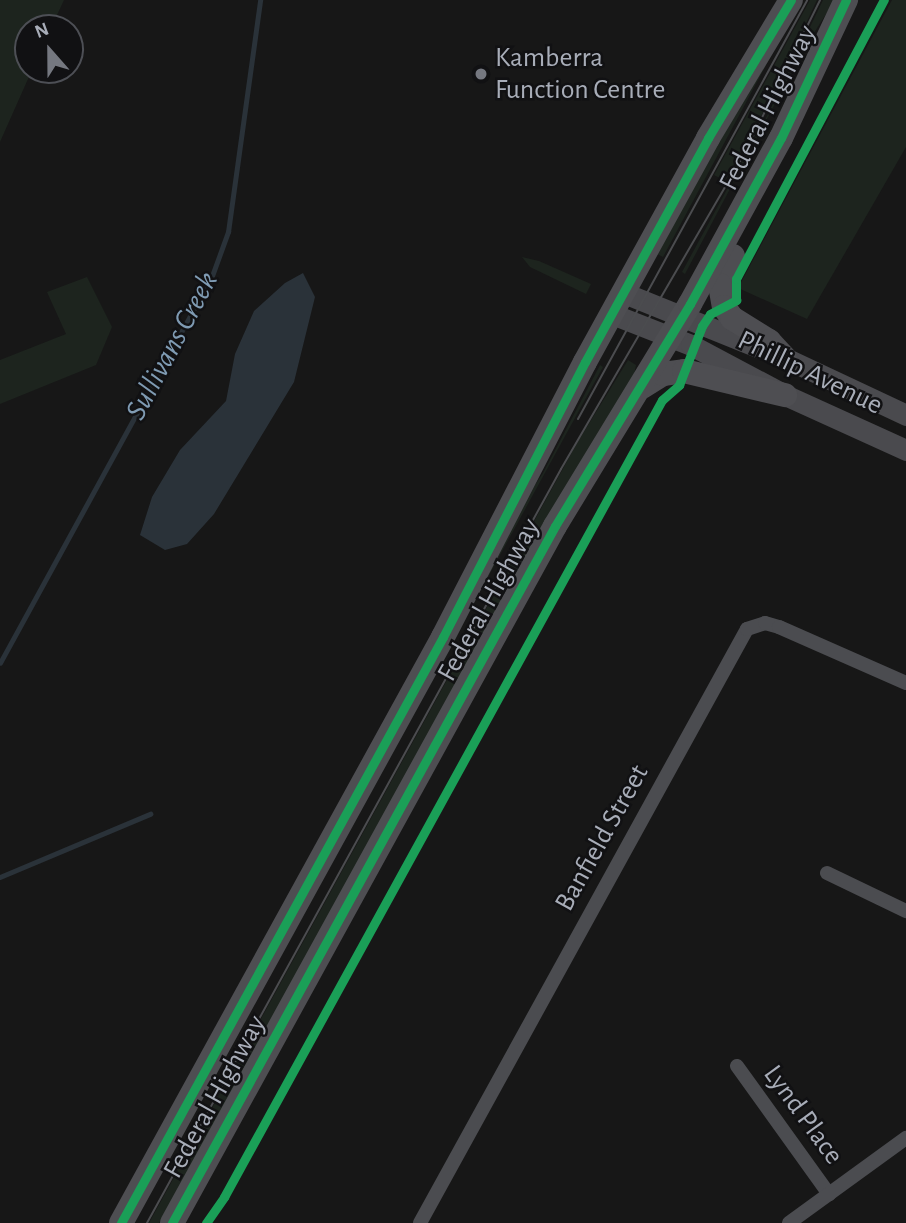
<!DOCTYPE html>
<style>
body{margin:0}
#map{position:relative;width:906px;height:1223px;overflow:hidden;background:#171717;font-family:"Alegreya Sans",sans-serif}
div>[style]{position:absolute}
.green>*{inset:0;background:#1d241e}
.water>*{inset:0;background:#2a3239}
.stream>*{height:4.5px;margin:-2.25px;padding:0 2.25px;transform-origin:2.25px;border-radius:2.25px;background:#2a3239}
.minor>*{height:14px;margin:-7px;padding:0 7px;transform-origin:7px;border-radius:7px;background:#4b4c50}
.secondary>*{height:21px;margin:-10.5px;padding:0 10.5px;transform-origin:10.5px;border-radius:10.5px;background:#4a4a4e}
.trunk>*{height:24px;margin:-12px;padding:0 12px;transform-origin:12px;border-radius:12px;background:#4e4e52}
.tram>*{height:2px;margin:-1px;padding:0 1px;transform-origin:1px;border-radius:1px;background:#4b4c4f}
.cycleway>*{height:9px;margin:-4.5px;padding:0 4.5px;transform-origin:4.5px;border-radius:4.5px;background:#1a9f57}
.dots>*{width:19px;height:19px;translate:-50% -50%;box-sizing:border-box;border:4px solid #111113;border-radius:50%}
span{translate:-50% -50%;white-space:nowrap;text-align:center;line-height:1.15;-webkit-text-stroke:5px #111113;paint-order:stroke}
.poi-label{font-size:28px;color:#a8adb8}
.left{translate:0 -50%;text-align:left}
.street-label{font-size:28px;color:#a8adb8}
.water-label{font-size:30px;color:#7f9bb3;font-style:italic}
.north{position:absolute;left:14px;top:14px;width:70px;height:70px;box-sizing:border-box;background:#111113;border:2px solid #4d4f55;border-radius:50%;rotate:339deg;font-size:19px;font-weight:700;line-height:28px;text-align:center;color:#a8adb8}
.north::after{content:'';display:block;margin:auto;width:24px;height:32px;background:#757880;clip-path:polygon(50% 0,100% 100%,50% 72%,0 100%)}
</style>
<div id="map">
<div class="green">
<div style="clip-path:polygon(0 0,64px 0,51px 28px,28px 28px,28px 70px,32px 70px,0 142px)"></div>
<div style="clip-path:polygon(801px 0,663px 257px,657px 254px,659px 245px)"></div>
<div style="clip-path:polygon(810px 0,817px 0,770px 100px,725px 181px,714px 175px)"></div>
<div style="clip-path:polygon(823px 0,835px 0,805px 47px,685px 274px,682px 272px,767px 116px)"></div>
<div style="clip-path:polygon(892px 0,906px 0,906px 147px,807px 319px,738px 288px)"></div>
<div style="clip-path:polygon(522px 257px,539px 261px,591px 284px,586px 294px,530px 267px)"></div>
<div style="clip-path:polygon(87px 277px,112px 327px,96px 365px,0 404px,0 360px,66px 334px,47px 292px)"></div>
<div style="clip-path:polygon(628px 360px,636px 365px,633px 380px,159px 1223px,149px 1223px,577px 443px)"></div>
<div style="clip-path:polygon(600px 365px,603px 367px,587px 396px,283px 952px,510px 522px,543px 473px)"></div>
</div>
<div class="water">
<div style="clip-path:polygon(303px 273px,315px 297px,294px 382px,214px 514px,187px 544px,165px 550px,140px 535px,152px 497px,180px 450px,226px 401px,235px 354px,254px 311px,285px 283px)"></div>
</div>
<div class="stream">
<div style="left:0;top:663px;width:441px;rotate:-61.3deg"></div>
<div style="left:212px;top:276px;width:47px;rotate:-70deg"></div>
<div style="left:228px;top:232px;width:234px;rotate:-82.1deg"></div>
<div style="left:0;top:877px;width:163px;rotate:-22.8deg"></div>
</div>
<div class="minor">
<div style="left:827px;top:873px;width:88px;rotate:25.7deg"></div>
<div style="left:737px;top:1066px;width:158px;rotate:54.3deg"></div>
<div style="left:420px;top:1223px;width:678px;rotate:-61.17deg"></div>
<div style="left:747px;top:629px;width:19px;rotate:-18deg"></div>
<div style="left:765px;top:623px;width:15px;rotate:16deg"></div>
<div style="left:779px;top:627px;width:139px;rotate:23.8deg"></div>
<div style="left:789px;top:1223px;width:145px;rotate:-36deg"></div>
</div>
<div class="secondary">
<div style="left:624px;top:293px;width:174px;rotate:22deg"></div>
<div style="left:785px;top:358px;width:134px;rotate:25.2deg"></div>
<div style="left:612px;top:314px;width:85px;rotate:21.4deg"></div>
<div style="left:691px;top:345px;width:106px;rotate:28deg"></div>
<div style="left:785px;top:395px;width:133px;rotate:24.4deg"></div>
</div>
<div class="trunk">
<div style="left:733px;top:256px;width:32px;rotate:114deg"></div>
<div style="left:720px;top:285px;width:22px;rotate:80deg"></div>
<div style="left:724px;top:307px;width:14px;rotate:54deg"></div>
<div style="left:732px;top:318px;width:44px;rotate:31.9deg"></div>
<div style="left:769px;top:341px;width:23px;rotate:47deg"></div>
<div style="left:642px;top:387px;width:25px;rotate:-32deg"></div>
<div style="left:663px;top:374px;width:21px;rotate:-8deg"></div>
<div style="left:684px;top:371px;width:104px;rotate:13.4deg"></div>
<div style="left:121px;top:1223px;width:669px;rotate:-61.21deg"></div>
<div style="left:443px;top:637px;width:309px;rotate:-62.7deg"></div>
<div style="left:585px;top:362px;width:256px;rotate:-61.2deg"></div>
<div style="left:708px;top:138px;width:161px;rotate:-59deg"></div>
<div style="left:172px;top:1223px;width:795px;rotate:-61.21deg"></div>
<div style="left:555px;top:526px;width:260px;rotate:-58.7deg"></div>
<div style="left:690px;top:304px;width:189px;rotate:-61.3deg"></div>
<div style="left:781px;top:138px;width:153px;rotate:-64.8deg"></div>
</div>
<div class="tram">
<div style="left:578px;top:419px;width:477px;rotate:-61.3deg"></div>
<div style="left:147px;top:1223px;width:860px;rotate:-61.23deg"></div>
<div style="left:561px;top:469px;width:360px;rotate:-59.8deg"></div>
<div style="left:742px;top:158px;width:176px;rotate:-63.7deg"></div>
</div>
<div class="cycleway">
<div style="left:121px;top:1223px;width:669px;rotate:-61.21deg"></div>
<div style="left:443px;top:637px;width:309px;rotate:-62.7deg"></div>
<div style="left:585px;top:362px;width:256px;rotate:-61.2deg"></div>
<div style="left:708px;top:138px;width:161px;rotate:-59deg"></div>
<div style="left:172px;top:1223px;width:795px;rotate:-61.21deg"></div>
<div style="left:555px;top:526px;width:260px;rotate:-58.7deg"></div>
<div style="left:690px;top:304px;width:189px;rotate:-61.3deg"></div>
<div style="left:781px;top:138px;width:153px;rotate:-64.8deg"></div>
<div style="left:206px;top:1223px;width:32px;rotate:-55deg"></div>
<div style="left:224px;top:1197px;width:909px;rotate:-61.21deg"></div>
<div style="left:662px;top:400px;width:23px;rotate:-41deg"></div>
<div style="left:679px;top:385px;width:63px;rotate:-68.7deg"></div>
<div style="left:702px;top:326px;width:14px;rotate:-56deg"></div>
<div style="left:710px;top:314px;width:30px;rotate:-28deg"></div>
<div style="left:736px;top:300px;width:21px;rotate:-90deg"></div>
<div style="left:736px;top:279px;width:316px;rotate:-62.1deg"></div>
</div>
<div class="dots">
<div style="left:481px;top:74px;background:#757880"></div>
</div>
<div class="poi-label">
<span class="left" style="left:495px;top:74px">Kamberra<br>Function Centre</span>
</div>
<div class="street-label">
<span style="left:768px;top:108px;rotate:-63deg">Federal Highway</span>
<span style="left:810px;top:373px;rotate:26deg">Phillip Avenue</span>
<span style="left:489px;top:600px;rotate:-61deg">Federal Highway</span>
<span style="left:602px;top:838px;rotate:-61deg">Banfield Street</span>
<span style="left:215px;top:1097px;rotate:-61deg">Federal Highway</span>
<span style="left:803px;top:1115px;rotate:54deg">Lynd Place</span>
</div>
<div class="water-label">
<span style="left:172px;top:346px;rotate:-62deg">Sullivans Creek</span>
</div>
<div class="north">N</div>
</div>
